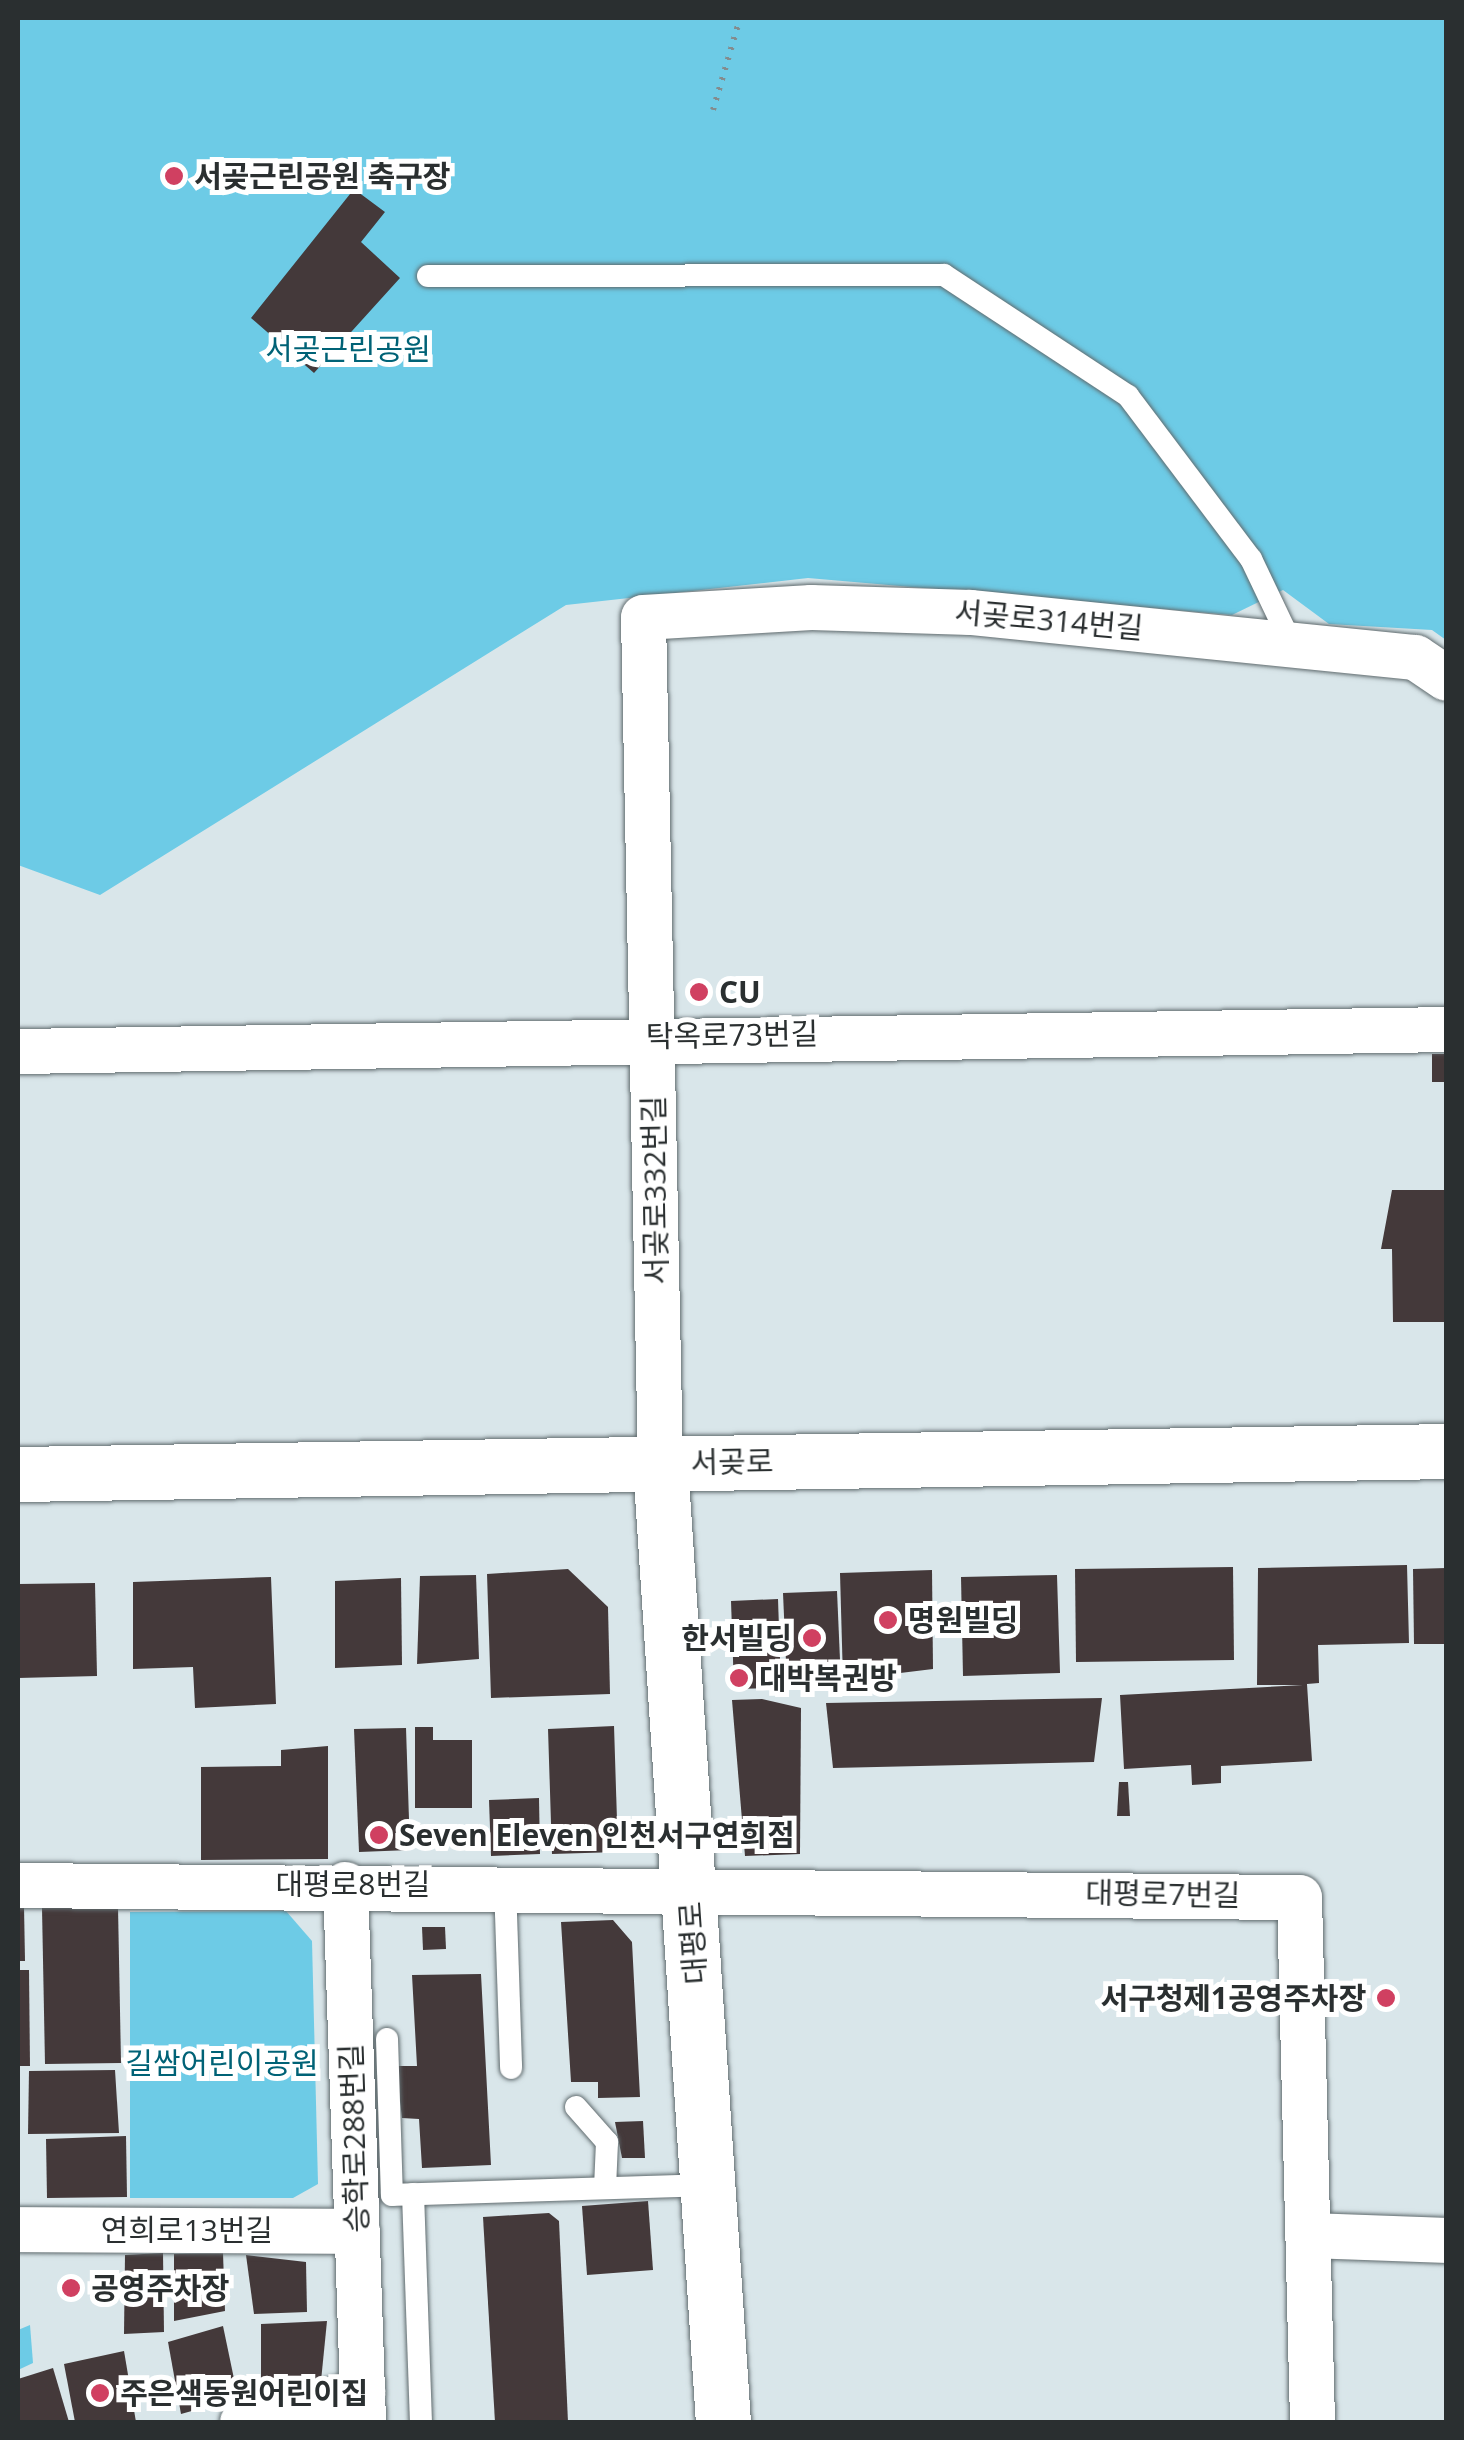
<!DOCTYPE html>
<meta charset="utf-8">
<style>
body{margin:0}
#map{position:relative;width:1464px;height:2440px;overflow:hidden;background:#d9e6ea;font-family:"Open Sans","Noto Sans KR",sans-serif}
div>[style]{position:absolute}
.green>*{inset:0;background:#6dcbe6}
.building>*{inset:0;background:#44393a}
.path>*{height:6px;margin-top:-3px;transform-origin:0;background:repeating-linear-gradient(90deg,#838c8e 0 2.5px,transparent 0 10.5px)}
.roads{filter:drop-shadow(0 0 2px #606b6e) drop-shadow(0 0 2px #606b6e)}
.lane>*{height:22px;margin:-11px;padding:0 11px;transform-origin:11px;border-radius:11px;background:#fff}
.street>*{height:45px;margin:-22.5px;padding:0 22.5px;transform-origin:22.5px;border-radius:22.5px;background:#fff}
.secondary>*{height:55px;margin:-27.5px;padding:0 27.5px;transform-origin:27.5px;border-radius:27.5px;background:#fff}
.dots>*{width:28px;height:28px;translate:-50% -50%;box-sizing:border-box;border:5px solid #fff;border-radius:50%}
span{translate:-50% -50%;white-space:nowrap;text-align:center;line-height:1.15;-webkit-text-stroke:10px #fff;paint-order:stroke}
.poi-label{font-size:30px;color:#2a2f30;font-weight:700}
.left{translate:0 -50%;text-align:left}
.right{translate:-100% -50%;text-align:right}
.park-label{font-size:30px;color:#006276}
.street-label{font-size:30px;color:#2a2f30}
.frame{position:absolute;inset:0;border:20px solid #2a2f30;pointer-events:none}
</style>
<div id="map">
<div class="green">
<div style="clip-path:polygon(18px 18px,1446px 18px,1446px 640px,1432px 630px,1329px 624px,1283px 590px,1232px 615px,808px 578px,566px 605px,100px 895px,18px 865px)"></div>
<div style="clip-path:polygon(286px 1911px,312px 1941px,318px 2184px,293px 2198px,130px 2198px,130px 1912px)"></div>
<div style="clip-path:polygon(30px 2325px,33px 2363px,18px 2370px,18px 2330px)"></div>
</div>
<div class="building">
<div style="clip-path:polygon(354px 189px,385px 212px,361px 242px,400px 278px,314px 373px,251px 318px)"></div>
<div style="clip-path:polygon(1432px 1054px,1446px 1054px,1446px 1082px,1432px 1082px)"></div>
<div style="clip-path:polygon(1392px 1190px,1446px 1190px,1446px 1322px,1393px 1322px,1392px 1249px,1381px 1249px)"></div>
<div style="clip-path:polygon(1407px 1565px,1409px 1643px,1318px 1645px,1319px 1683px,1307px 1684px,1312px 1761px,1221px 1766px,1221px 1783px,1192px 1785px,1191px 1765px,1124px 1769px,1120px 1695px,1303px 1685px,1257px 1685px,1258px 1568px)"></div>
<div style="clip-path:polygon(1233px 1567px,1234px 1660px,1076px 1662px,1075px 1569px)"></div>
<div style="clip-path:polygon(1446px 1568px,1446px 1644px,1414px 1644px,1413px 1569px)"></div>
<div style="clip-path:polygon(568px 1569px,608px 1607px,610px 1694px,491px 1698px,487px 1574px)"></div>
<div style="clip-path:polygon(932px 1570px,933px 1669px,843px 1680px,840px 1573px)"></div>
<div style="clip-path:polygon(476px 1575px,479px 1659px,417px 1664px,420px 1576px)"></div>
<div style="clip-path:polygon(1057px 1575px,1060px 1673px,963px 1676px,961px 1577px)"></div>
<div style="clip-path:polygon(271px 1577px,276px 1704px,195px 1708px,193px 1667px,133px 1669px,133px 1582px)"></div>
<div style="clip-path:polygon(401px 1578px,402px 1665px,335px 1668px,335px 1581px)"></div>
<div style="clip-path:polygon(95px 1583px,97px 1676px,18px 1678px,18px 1584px)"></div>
<div style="clip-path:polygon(837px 1591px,841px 1683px,787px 1685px,783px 1593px)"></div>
<div style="clip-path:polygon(778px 1599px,781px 1688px,734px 1689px,731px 1601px)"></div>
<div style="clip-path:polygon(1102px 1698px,1094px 1762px,833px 1768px,826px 1703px)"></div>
<div style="clip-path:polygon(762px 1699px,801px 1708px,800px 1854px,745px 1856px,732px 1700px)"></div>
<div style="clip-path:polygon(614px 1726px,618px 1852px,552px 1854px,548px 1729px)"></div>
<div style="clip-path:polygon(415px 1727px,433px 1727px,433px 1740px,472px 1740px,472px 1808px,415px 1808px)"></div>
<div style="clip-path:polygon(406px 1728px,410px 1850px,359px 1852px,354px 1729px)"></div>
<div style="clip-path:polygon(328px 1746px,328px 1859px,201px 1860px,201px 1767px,281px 1766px,281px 1750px)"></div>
<div style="clip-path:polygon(1119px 1782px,1128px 1782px,1130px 1816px,1117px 1816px)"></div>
<div style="clip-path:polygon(539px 1798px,540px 1854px,491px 1856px,489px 1800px)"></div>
<div style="clip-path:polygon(18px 1906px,24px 1906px,25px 1961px,18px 1961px)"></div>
<div style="clip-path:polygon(118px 1907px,121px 2063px,45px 2064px,42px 1908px)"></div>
<div style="clip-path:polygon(613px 1920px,632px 1942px,640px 2097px,598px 2098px,598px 2082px,571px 2082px,561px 1922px)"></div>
<div style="clip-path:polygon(422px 1927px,445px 1927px,446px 1949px,423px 1950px)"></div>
<div style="clip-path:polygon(18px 1970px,29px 1970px,30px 2066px,18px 2066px)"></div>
<div style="clip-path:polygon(481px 1974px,491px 2165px,422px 2168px,419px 2119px,402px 2118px,396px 2066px,417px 2066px,412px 1975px)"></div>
<div style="clip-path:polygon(115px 2070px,119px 2133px,28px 2134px,29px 2071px)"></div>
<div style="clip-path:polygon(643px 2121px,645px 2158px,622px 2158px,615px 2122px)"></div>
<div style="clip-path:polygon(126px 2136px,127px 2197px,47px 2198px,46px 2139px)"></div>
<div style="clip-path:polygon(648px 2201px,653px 2270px,587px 2275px,582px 2206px)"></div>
<div style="clip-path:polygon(549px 2213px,559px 2221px,568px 2422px,495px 2422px,483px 2217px)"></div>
<div style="clip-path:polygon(163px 2253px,164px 2332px,124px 2334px,125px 2255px)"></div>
<div style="clip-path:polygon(223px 2253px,225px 2311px,174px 2321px,174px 2254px)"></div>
<div style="clip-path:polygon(246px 2255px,306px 2262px,307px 2312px,254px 2314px)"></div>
<div style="clip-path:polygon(327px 2321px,321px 2381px,261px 2385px,261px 2324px)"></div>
<div style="clip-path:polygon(223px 2326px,238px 2398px,181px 2414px,168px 2342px)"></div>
<div style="clip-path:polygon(124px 2351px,136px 2422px,75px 2422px,64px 2364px)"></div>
<div style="clip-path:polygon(53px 2368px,69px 2422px,18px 2422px,18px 2379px)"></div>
</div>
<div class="path">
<div style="left:713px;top:110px;width:96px;rotate:-73.6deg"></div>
</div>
<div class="roads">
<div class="lane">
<div style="left:428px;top:276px;width:516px;rotate:-0.11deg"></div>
<div style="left:944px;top:275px;width:220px;rotate:33.3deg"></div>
<div style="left:1128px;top:396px;width:204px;rotate:53deg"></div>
<div style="left:1251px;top:559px;width:93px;rotate:64.5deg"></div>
<div style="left:505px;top:1884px;width:184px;rotate:88.1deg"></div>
<div style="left:387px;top:2039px;width:156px;rotate:88.2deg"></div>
<div style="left:392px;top:2195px;width:316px;rotate:-1.8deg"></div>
<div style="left:576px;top:2107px;width:47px;rotate:48.5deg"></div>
<div style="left:607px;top:2142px;width:46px;rotate:92.5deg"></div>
<div style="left:413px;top:2194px;width:228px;rotate:88deg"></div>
</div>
<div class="street">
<div style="left:18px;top:1051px;width:1428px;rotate:-0.88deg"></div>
<div style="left:660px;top:1464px;width:847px;rotate:-91.15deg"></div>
<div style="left:643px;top:617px;width:168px;rotate:-3.4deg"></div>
<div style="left:811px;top:607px;width:159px;rotate:1.8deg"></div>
<div style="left:970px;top:612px;width:447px;rotate:5.8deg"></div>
<div style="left:1415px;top:657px;width:37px;rotate:34deg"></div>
<div style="left:345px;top:1884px;width:538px;rotate:88.08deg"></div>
<div style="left:18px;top:1885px;width:1281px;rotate:0.54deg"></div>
<div style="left:1299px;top:1897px;width:525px;rotate:88.58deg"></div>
<div style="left:18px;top:2229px;width:339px;rotate:0.3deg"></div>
<div style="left:1311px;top:2235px;width:135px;rotate:2.1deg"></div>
<div style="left:242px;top:2422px;width:124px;rotate:-14deg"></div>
</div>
<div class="secondary">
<div style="left:660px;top:1464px;width:960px;rotate:86.24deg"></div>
<div style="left:18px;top:1474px;width:1428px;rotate:-0.92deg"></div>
</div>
</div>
<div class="dots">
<div style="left:174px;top:176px;background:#d04061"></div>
<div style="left:699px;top:992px;background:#d04061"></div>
<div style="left:888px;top:1620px;background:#d04061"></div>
<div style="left:812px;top:1638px;background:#d04061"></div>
<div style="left:739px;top:1678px;background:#d04061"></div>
<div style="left:379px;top:1835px;background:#d04061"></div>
<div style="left:1386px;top:1998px;background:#d04061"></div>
<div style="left:71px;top:2288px;background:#d04061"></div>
<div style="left:100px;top:2393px;background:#d04061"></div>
</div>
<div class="poi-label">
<span class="left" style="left:194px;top:176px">서곶근린공원 축구장</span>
<span class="left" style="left:719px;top:992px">CU</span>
<span class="left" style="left:908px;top:1620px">명원빌딩</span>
<span class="right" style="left:792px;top:1638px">한서빌딩</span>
<span class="left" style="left:759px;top:1678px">대박복권방</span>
<span class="left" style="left:399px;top:1835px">Seven Eleven 인천서구연희점</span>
<span class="right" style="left:1366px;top:1998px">서구청제1공영주차장</span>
<span class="left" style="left:91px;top:2288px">공영주차장</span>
<span class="left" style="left:120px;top:2393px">주은색동원어린이집</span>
</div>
<div class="park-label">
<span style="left:348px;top:349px">서곶근린공원</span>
<span style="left:222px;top:2063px">길쌈어린이공원</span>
</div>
<div class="street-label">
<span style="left:1049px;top:620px;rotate:5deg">서곶로314번길</span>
<span style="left:732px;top:1035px;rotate:-1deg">탁옥로73번길</span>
<span style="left:655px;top:1190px;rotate:-91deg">서곶로332번길</span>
<span style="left:732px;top:1462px;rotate:-1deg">서곶로</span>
<span style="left:353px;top:1884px">대평로8번길</span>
<span style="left:1163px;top:1894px;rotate:1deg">대평로7번길</span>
<span style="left:693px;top:1943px;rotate:-94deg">대평로</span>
<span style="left:354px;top:2138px;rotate:-92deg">승학로288번길</span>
<span style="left:187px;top:2230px">연희로13번길</span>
</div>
<div class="frame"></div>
</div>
